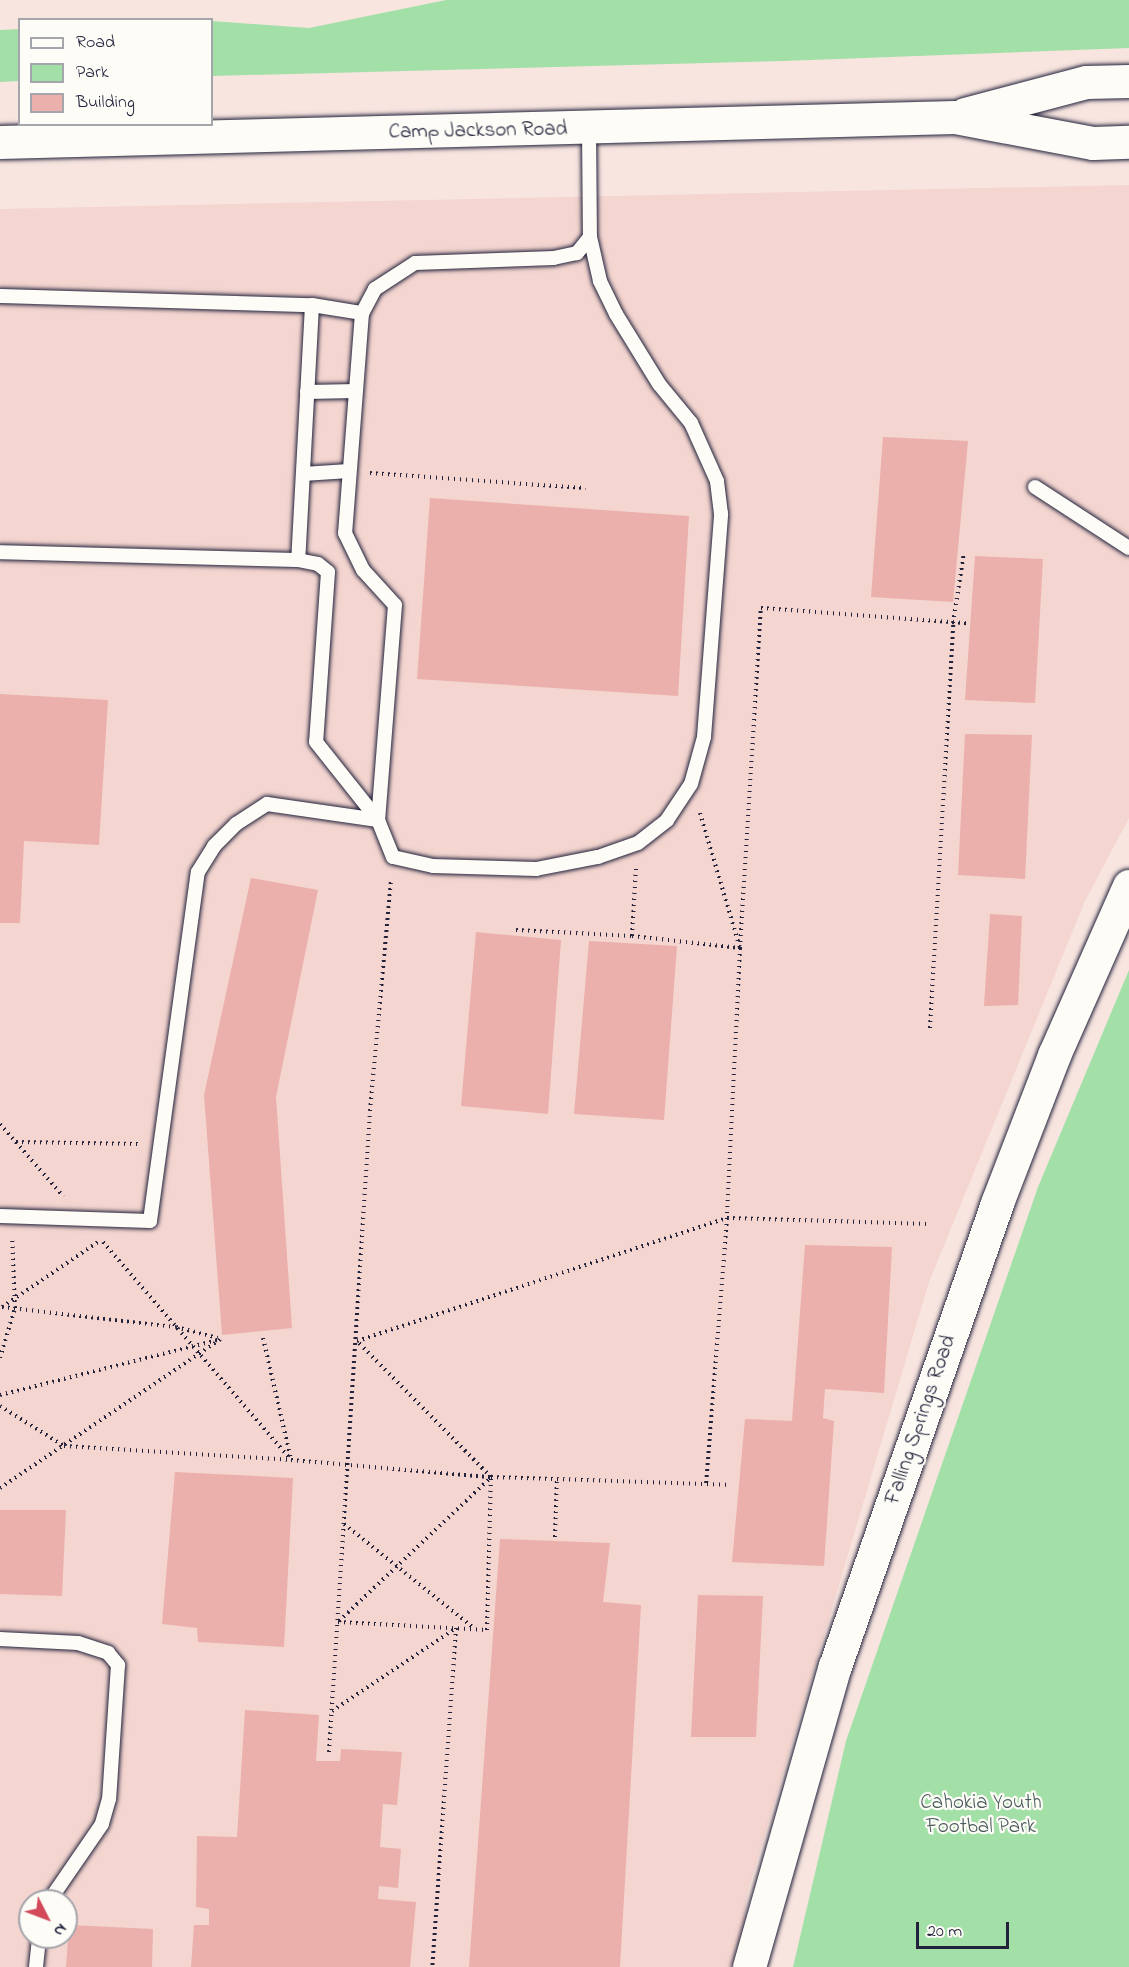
<!DOCTYPE html>
<style>
body{margin:0}
#map{position:relative;width:1129px;height:1967px;overflow:hidden;background:#f8e5e0;font-family:"Indie Flower",sans-serif}
div>[style]{position:absolute}
.built>*{inset:0;background:#f4d5d0}
.green>*{inset:0;background:#a3e0a8}
.building>*{inset:0;background:#ebb0ab}
.path>*{height:4px;margin-top:-2px;transform-origin:0;background:repeating-linear-gradient(90deg,#22223b 0 1.5px,transparent 0 6px)}
.roads{filter:drop-shadow(0 0 2px #22223b) drop-shadow(0 0 2px #22223b)}
.lane>*{height:14px;margin:-7px;padding:0 7px;transform-origin:7px;border-radius:7px;background:#fdfcf7}
.secondary>*{height:33px;margin:-16.5px;padding:0 16.5px;transform-origin:16.5px;border-radius:16.5px;background:#fdfcf7}
span{translate:-50% -50%;white-space:nowrap;text-align:center;line-height:1.15;-webkit-text-stroke:4.5px #fdfcf7;paint-order:stroke}
.street-label{font-size:21px;color:#22223b}
.park-label{font-size:21px;color:#495b5c}
.legend{position:absolute;left:18px;top:18px;width:195px;height:108px;box-sizing:border-box;background:#fdfcf7;border:2px solid #a5a5ac;margin:0;padding:8px 10px;list-style:none;font-size:18px;color:#22223b}
.legend li{display:flex;align-items:center;gap:12px;height:30px}
.legend b{width:30px;border:2px solid #a5a5ac}
.north{position:absolute;left:18px;top:1889px;width:60px;height:60px;box-sizing:border-box;background:#fdfcf7;border:2px solid #a5a5ac;border-radius:50%;rotate:132deg;font-size:16px;font-weight:700;line-height:24px;text-align:center;color:#22223b}
.north::after{content:'';display:block;margin:auto;width:21px;height:27px;background:#d1495b;clip-path:polygon(50% 0,100% 100%,50% 72%,0 100%)}
.scale{position:absolute;left:916px;top:1922px;width:93px;height:27px;box-sizing:border-box;border:3px solid #22223b;border-top:0;padding-left:8px;font-size:18px;line-height:21px;white-space:nowrap;color:#22223b;-webkit-text-stroke:4px #fdfcf7;paint-order:stroke}
</style>
<div id="map">
<div class="built">
<div style="clip-path:polygon(evenodd,1129px 185px,1129px 818px,1085px 901px,929px 1282px,747px 1894px,739px 1967px,0 1967px,0 209px,1129px 185px,30px 1901px,66px 1901px,66px 1937px,30px 1937px,30px 1901px)"></div>
</div>
<div class="green">
<div style="clip-path:polygon(446px 0,1129px 0,1129px 48px,784px 61px,212px 76px,212px 21px,309px 28px)"></div>
<div style="clip-path:polygon(19px 29px,19px 81px,0 82px,0 30px)"></div>
<div style="clip-path:polygon(1129px 970px,1129px 1967px,793px 1967px,846px 1741px,1038px 1187px)"></div>
</div>
<div class="building">
<div style="clip-path:polygon(883px 437px,968px 441px,953px 602px,871px 597px)"></div>
<div style="clip-path:polygon(430px 498px,689px 516px,678px 696px,417px 679px)"></div>
<div style="clip-path:polygon(975px 556px,1043px 559px,1035px 703px,965px 700px)"></div>
<div style="clip-path:polygon(0 694px,108px 700px,99px 845px,24px 841px,20px 923px,0 923px)"></div>
<div style="clip-path:polygon(965px 734px,1032px 735px,1025px 879px,958px 875px)"></div>
<div style="clip-path:polygon(251px 878px,318px 890px,276px 1097px,292px 1328px,222px 1335px,204px 1095px)"></div>
<div style="clip-path:polygon(990px 914px,1022px 916px,1018px 1005px,984px 1006px)"></div>
<div style="clip-path:polygon(476px 932px,561px 940px,548px 1114px,461px 1106px)"></div>
<div style="clip-path:polygon(589px 941px,677px 946px,664px 1120px,574px 1114px)"></div>
<div style="clip-path:polygon(805px 1245px,892px 1247px,884px 1393px,825px 1389px,823px 1418px,834px 1421px,824px 1566px,732px 1562px,745px 1419px,792px 1421px)"></div>
<div style="clip-path:polygon(175px 1472px,293px 1478px,284px 1647px,198px 1642px,197px 1628px,162px 1624px)"></div>
<div style="clip-path:polygon(0 1510px,66px 1510px,62px 1596px,0 1594px)"></div>
<div style="clip-path:polygon(500px 1539px,610px 1543px,603px 1602px,641px 1605px,620px 1967px,469px 1967px)"></div>
<div style="clip-path:polygon(698px 1595px,763px 1596px,756px 1737px,691px 1737px)"></div>
<div style="clip-path:polygon(245px 1710px,319px 1715px,316px 1761px,340px 1761px,341px 1749px,402px 1752px,397px 1805px,383px 1804px,380px 1847px,401px 1849px,398px 1888px,379px 1886px,378px 1899px,416px 1902px,410px 1967px,191px 1967px,194px 1925px,209px 1925px,209px 1909px,196px 1907px,197px 1836px,237px 1837px)"></div>
<div style="clip-path:polygon(69px 1925px,153px 1929px,152px 1967px,66px 1967px)"></div>
</div>
<div class="path">
<div style="left:370px;top:473px;width:216px;rotate:4deg"></div>
<div style="left:700px;top:813px;width:141px;rotate:73.5deg"></div>
<div style="left:740px;top:948px;width:270px;rotate:92.8deg"></div>
<div style="left:727px;top:1218px;width:266px;rotate:94.5deg"></div>
<div style="left:516px;top:930px;width:116px;rotate:3deg"></div>
<div style="left:632px;top:936px;width:109px;rotate:6.3deg"></div>
<div style="left:740px;top:948px;width:341px;rotate:-86.5deg"></div>
<div style="left:761px;top:608px;width:207px;rotate:4.2deg"></div>
<div style="left:632px;top:936px;width:68px;rotate:-86.6deg"></div>
<div style="left:930px;top:1028px;width:406px;rotate:-86.7deg"></div>
<div style="left:953px;top:623px;width:71px;rotate:-81.1deg"></div>
<div style="left:0;top:1124px;width:96px;rotate:48.8deg"></div>
<div style="left:16px;top:1142px;width:122px;rotate:0.9deg"></div>
<div style="left:103px;top:1242px;width:286px;rotate:49.2deg"></div>
<div style="left:2px;top:1307px;width:175px;rotate:6.6deg"></div>
<div style="left:176px;top:1327px;width:43px;rotate:14.7deg"></div>
<div style="left:2px;top:1307px;width:116px;rotate:-34.1deg"></div>
<div style="left:263px;top:1338px;width:124px;rotate:77deg"></div>
<div style="left:0;top:1358px;width:52px;rotate:-73.3deg"></div>
<div style="left:15px;top:1308px;width:71px;rotate:-92.4deg"></div>
<div style="left:0;top:1395px;width:228px;rotate:-14.2deg"></div>
<div style="left:0;top:1406px;width:75px;rotate:32deg"></div>
<div style="left:64px;top:1446px;width:227px;rotate:3.5deg"></div>
<div style="left:291px;top:1460px;width:201px;rotate:4.9deg"></div>
<div style="left:491px;top:1477px;width:236px;rotate:1.9deg"></div>
<div style="left:0;top:1488px;width:267px;rotate:-34deg"></div>
<div style="left:344px;top:1524px;width:168px;rotate:38.7deg"></div>
<div style="left:555px;top:1537px;width:59px;rotate:-88.1deg"></div>
<div style="left:339px;top:1621px;width:208px;rotate:-43.4deg"></div>
<div style="left:338px;top:1622px;width:149px;rotate:3.1deg"></div>
<div style="left:487px;top:1630px;width:153px;rotate:-88.5deg"></div>
<div style="left:491px;top:1477px;width:191px;rotate:-134.6deg"></div>
<div style="left:357px;top:1341px;width:390px;rotate:-18.4deg"></div>
<div style="left:727px;top:1218px;width:202px;rotate:1.7deg"></div>
<div style="left:332px;top:1711px;width:149px;rotate:-33.8deg"></div>
<div style="left:456px;top:1628px;width:340px;rotate:94deg"></div>
<div style="left:329px;top:1752px;width:642px;rotate:-86.34deg"></div>
<div style="left:370px;top:1111px;width:233px;rotate:-84.8deg"></div>
</div>
<div class="roads">
<div class="lane">
<div style="left:589px;top:128px;width:109px;rotate:89.5deg"></div>
<div style="left:590px;top:237px;width:21px;rotate:129deg"></div>
<div style="left:577px;top:253px;width:24px;rotate:168deg"></div>
<div style="left:554px;top:258px;width:139px;rotate:177.9deg"></div>
<div style="left:415px;top:263px;width:48px;rotate:147deg"></div>
<div style="left:375px;top:289px;width:27px;rotate:118deg"></div>
<div style="left:362px;top:313px;width:221px;rotate:94.4deg"></div>
<div style="left:345px;top:533px;width:41px;rotate:64.1deg"></div>
<div style="left:363px;top:570px;width:47px;rotate:47.6deg"></div>
<div style="left:395px;top:605px;width:216px;rotate:94.5deg"></div>
<div style="left:378px;top:820px;width:40px;rotate:68deg"></div>
<div style="left:393px;top:857px;width:41px;rotate:12.7deg"></div>
<div style="left:433px;top:866px;width:103px;rotate:1.7deg"></div>
<div style="left:536px;top:869px;width:63px;rotate:-11deg"></div>
<div style="left:598px;top:857px;width:42px;rotate:-19.3deg"></div>
<div style="left:638px;top:843px;width:37px;rotate:-38deg"></div>
<div style="left:667px;top:820px;width:43px;rotate:-56.3deg"></div>
<div style="left:691px;top:784px;width:49px;rotate:-74.5deg"></div>
<div style="left:704px;top:737px;width:224px;rotate:-85.6deg"></div>
<div style="left:721px;top:514px;width:33px;rotate:-97deg"></div>
<div style="left:717px;top:481px;width:64px;rotate:-114.1deg"></div>
<div style="left:691px;top:423px;width:50px;rotate:-129.4deg"></div>
<div style="left:659px;top:384px;width:82px;rotate:-121.6deg"></div>
<div style="left:616px;top:314px;width:37px;rotate:-116deg"></div>
<div style="left:600px;top:281px;width:45px;rotate:-102.8deg"></div>
<div style="left:0;top:296px;width:312px;rotate:1.7deg"></div>
<div style="left:312px;top:305px;width:255px;rotate:93.1deg"></div>
<div style="left:298px;top:560px;width:298px;rotate:-178.5deg"></div>
<div style="left:312px;top:305px;width:51px;rotate:9.1deg"></div>
<div style="left:307px;top:392px;width:49px;rotate:-1.2deg"></div>
<div style="left:303px;top:474px;width:46px;rotate:-3.7deg"></div>
<div style="left:1035px;top:487px;width:112px;rotate:33deg"></div>
<div style="left:298px;top:560px;width:20px;rotate:11deg"></div>
<div style="left:318px;top:564px;width:13px;rotate:39deg"></div>
<div style="left:328px;top:572px;width:170px;rotate:94deg"></div>
<div style="left:316px;top:742px;width:100px;rotate:51.5deg"></div>
<div style="left:0;top:1216px;width:150px;rotate:1.9deg"></div>
<div style="left:150px;top:1221px;width:352px;rotate:-82.2deg"></div>
<div style="left:198px;top:872px;width:31px;rotate:-58deg"></div>
<div style="left:214px;top:846px;width:31px;rotate:-45deg"></div>
<div style="left:236px;top:824px;width:37px;rotate:-33deg"></div>
<div style="left:267px;top:804px;width:112px;rotate:8.2deg"></div>
<div style="left:0;top:1639px;width:78px;rotate:2.9deg"></div>
<div style="left:78px;top:1643px;width:32px;rotate:18deg"></div>
<div style="left:108px;top:1653px;width:16px;rotate:50deg"></div>
<div style="left:118px;top:1665px;width:134px;rotate:93.8deg"></div>
<div style="left:109px;top:1799px;width:26px;rotate:106deg"></div>
<div style="left:102px;top:1824px;width:93px;rotate:124.5deg"></div>
<div style="left:36px;top:1967px;width:30px;rotate:-84deg"></div>
</div>
<div class="secondary">
<div style="left:965px;top:114px;width:125px;rotate:-14.8deg"></div>
<div style="left:1086px;top:82px;width:43px;rotate:-1.3deg"></div>
<div style="left:0;top:142px;width:955px;rotate:-1.5deg"></div>
<div style="left:955px;top:117px;width:140px;rotate:10.7deg"></div>
<div style="left:1093px;top:143px;width:36px;rotate:-2deg"></div>
<div style="left:749px;top:1967px;width:313px;rotate:-74.1deg"></div>
<div style="left:835px;top:1666px;width:491px;rotate:-70.7deg"></div>
<div style="left:997px;top:1203px;width:159px;rotate:-68.9deg"></div>
<div style="left:1054px;top:1055px;width:185px;rotate:-66.1deg"></div>
</div>
</div>
<div class="street-label">
<span style="left:478px;top:131px;rotate:-1deg">Camp Jackson Road</span>
<span style="left:921px;top:1420px;rotate:-71deg">Falling Springs Road</span>
</div>
<div class="park-label">
<span style="left:981px;top:1815px">Cahokia Youth<br>Footbal Park</span>
</div>
<ul class="legend">
<li><b style="height:8px;background:#fdfcf7"></b>Road</li>
<li><b style="height:16px;background:#a3e0a8"></b>Park</li>
<li><b style="height:16px;background:#ebb0ab"></b>Building</li>
</ul>
<div class="north">N</div>
<div class="scale">20 m</div>
</div>
